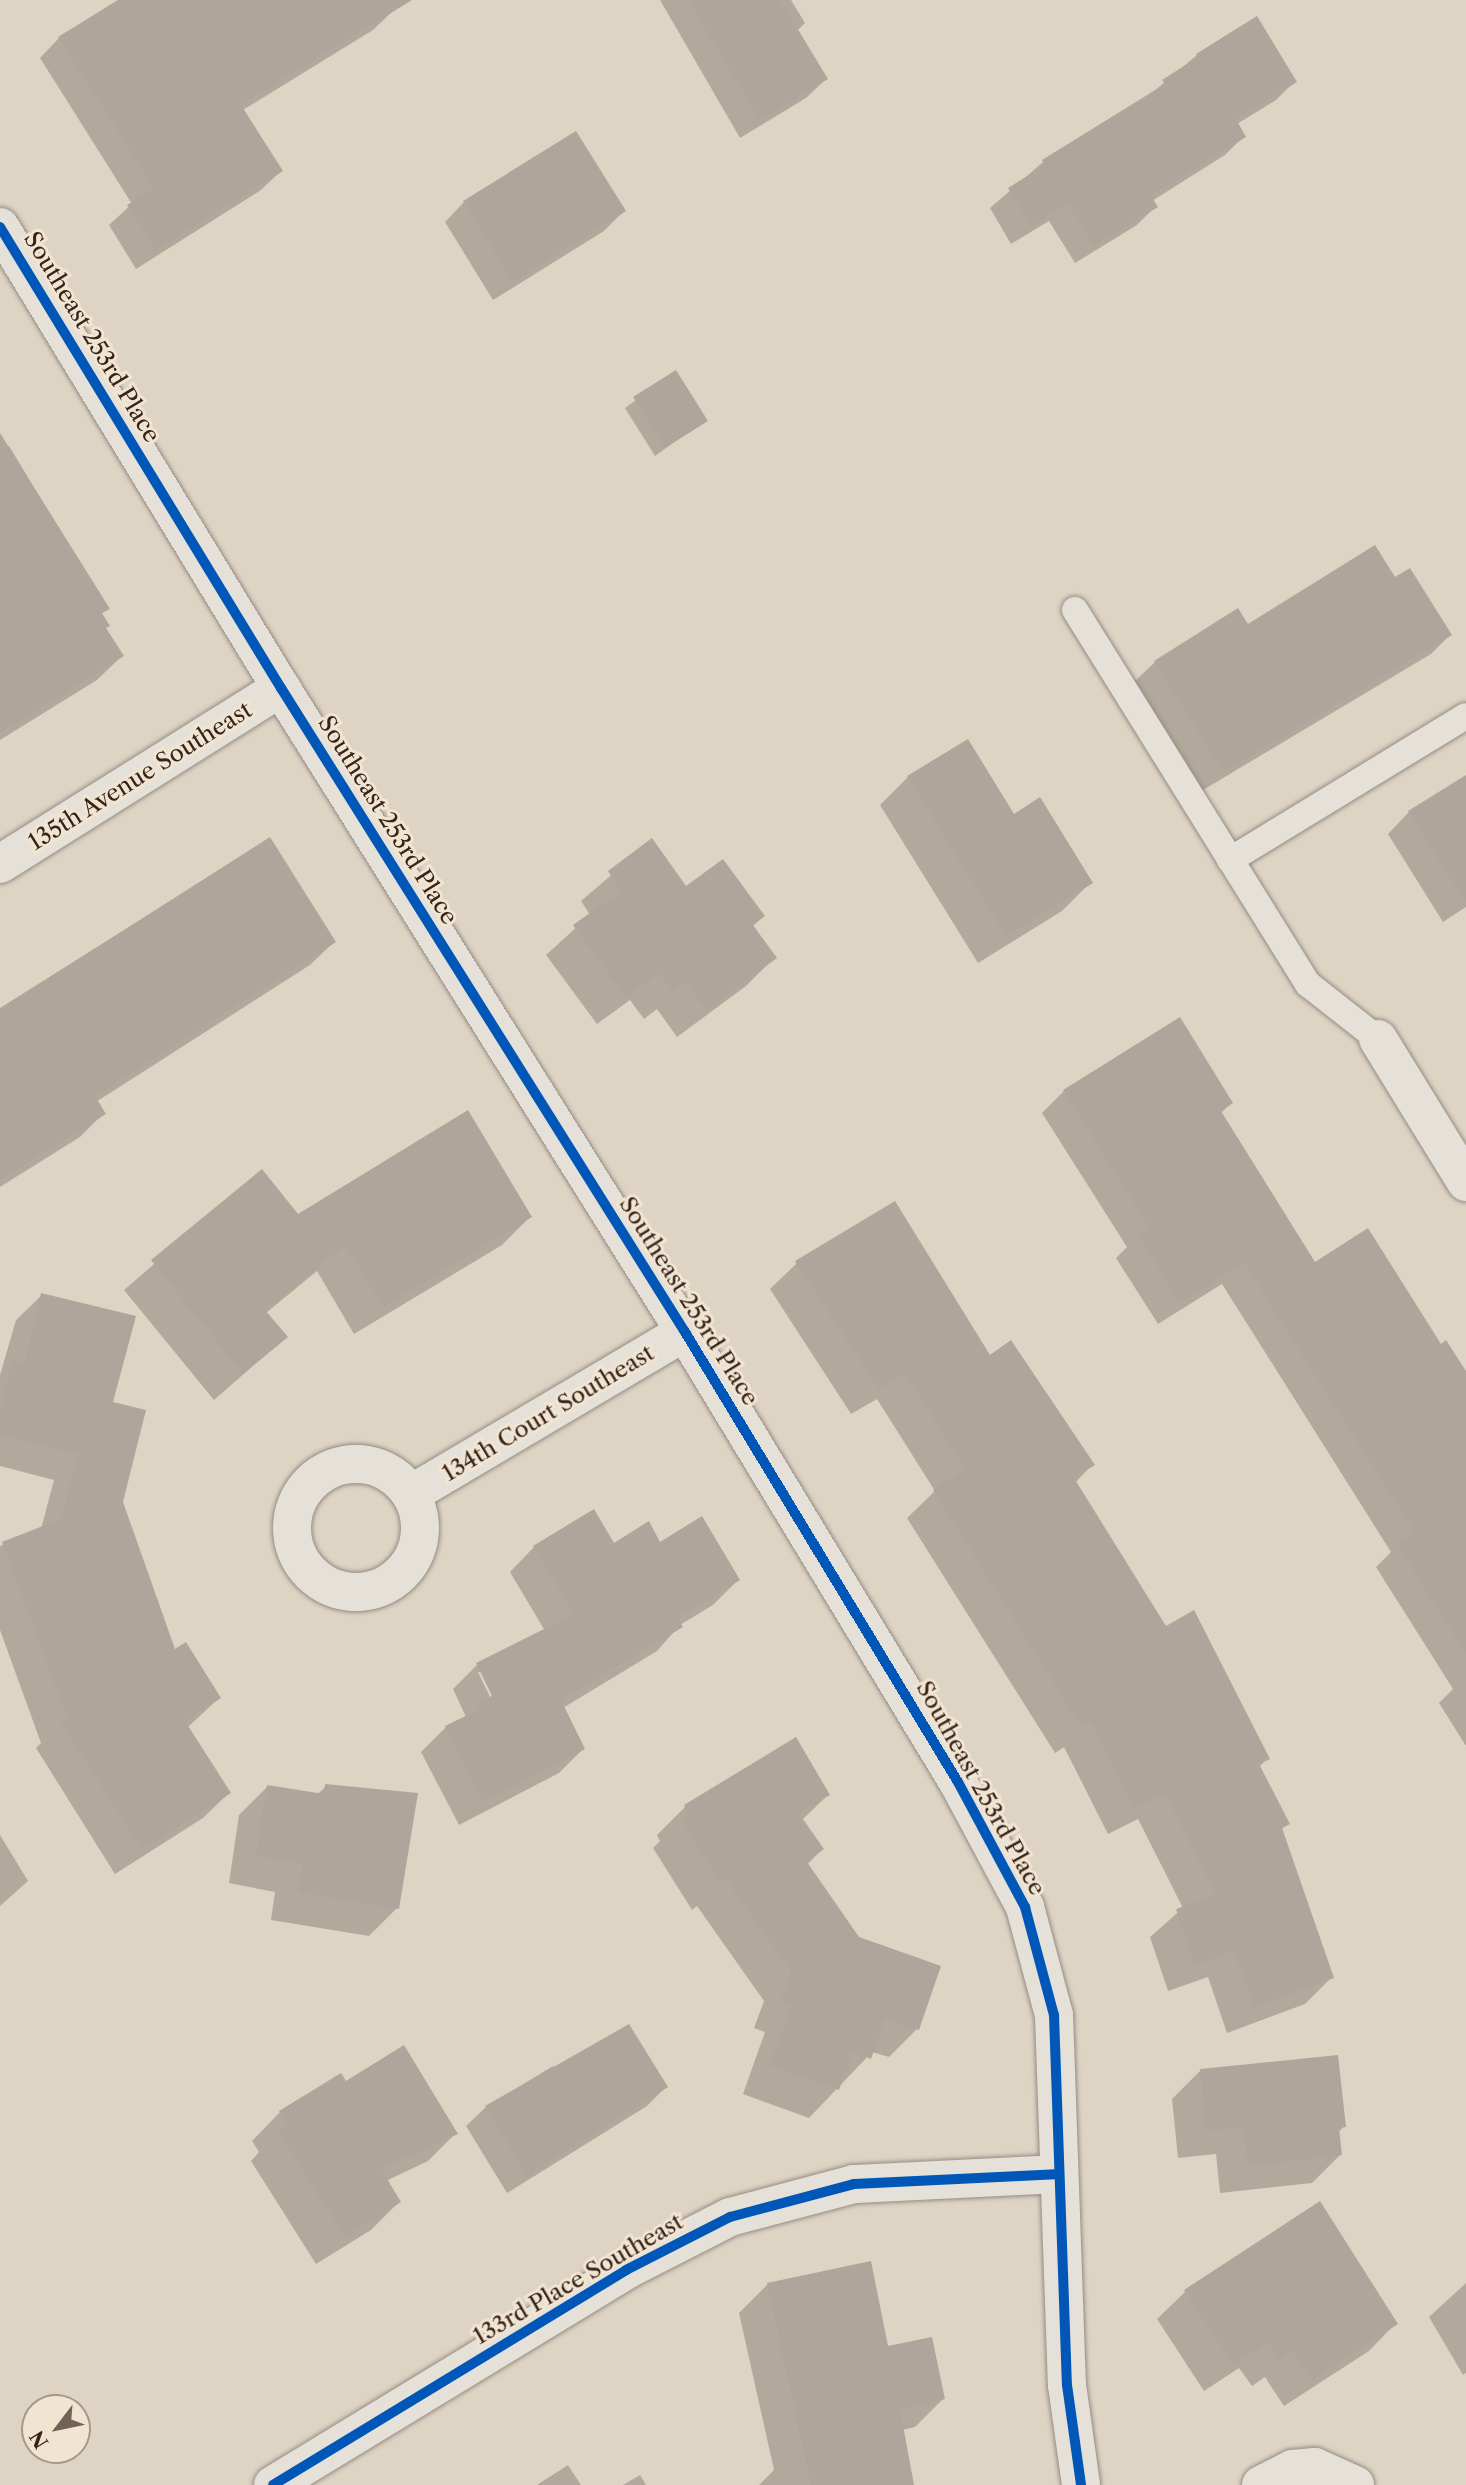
<!DOCTYPE html>
<style>
body{margin:0}
#map{position:relative;width:1466px;height:2485px;overflow:hidden;background:#ded4c4;font-family:"Libre Caslon Text",serif}
div>[style]{position:absolute}
.shadow>*{inset:0;background:#0003}
.building>*{inset:0;background:#aea69b}
.roads{filter:drop-shadow(0 0 2px #958c83) drop-shadow(0 0 2px #958c83)}
.service>*{height:26px;margin:-13px;padding:0 13px;transform-origin:13px;border-radius:13px;background:#e6e1d8}
.minor>*{height:38px;margin:-19px;padding:0 19px;transform-origin:19px;border-radius:19px;background:#e6e1d8}
.minor>.ring{margin:-19px;padding:0;box-sizing:content-box;background:none;border:38px solid #e6e1d8;border-radius:50%}
.cycleway>*{height:10px;margin:-5px;padding:0 5px;transform-origin:5px;border-radius:5px;background:#0057b8}
span{translate:-50% -50%;white-space:nowrap;text-align:center;line-height:1.15;-webkit-text-stroke:6px #f1e5d2;paint-order:stroke}
.street-label{font-size:23px;color:#36231b}
.north{position:absolute;left:21px;top:2394px;width:70px;height:70px;box-sizing:border-box;background:#f1e5d2;border:2px solid #a69789;border-radius:50%;rotate:238deg;font-size:19px;font-weight:700;line-height:28px;text-align:center;color:#36231b}
.north::after{content:'';display:block;margin:auto;width:24px;height:32px;background:#716156;clip-path:polygon(50% 0,100% 100%,50% 72%,0 100%)}
</style>
<div id="map">
<div class="shadow">
<div style="clip-path:polygon(121px 0,392px 0,393px 11px,373px 30px,243px 110px,281px 171px,261px 190px,136px 269px,109px 225px,132px 204px,40px 58px,59px 38px)"></div>
<div style="clip-path:polygon(660px 0,791px 0,805px 23px,797px 31px,826px 79px,806px 98px,740px 138px)"></div>
<div style="clip-path:polygon(1197px 55px,1295px 81px,1276px 100px,1237px 124px,1244px 136px,1225px 155px,1152px 201px,1156px 206px,1137px 225px,1075px 263px,1049px 221px,1011px 244px,990px 208px,1043px 162px,1147px 97px)"></div>
<div style="clip-path:polygon(464px 202px,624px 211px,604px 231px,493px 300px,445px 222px)"></div>
<div style="clip-path:polygon(675px 372px,705px 420px,655px 456px,625px 408px)"></div>
<div style="clip-path:polygon(0 445px,3px 449px,9px 446px,107px 608px,101px 614px,105px 629px,122px 656px,97px 680px,0 740px)"></div>
<div style="clip-path:polygon(1395px 580px,1450px 635px,1431px 654px,1203px 790px,1135px 681px,1155px 662px)"></div>
<div style="clip-path:polygon(908px 777px,1013px 816px,1090px 883px,1062px 911px,978px 963px,880px 805px)"></div>
<div style="clip-path:polygon(1466px 777px,1466px 907px,1443px 922px,1388px 834px,1409px 812px)"></div>
<div style="clip-path:polygon(269px 839px,334px 942px,310px 965px,96px 1102px,104px 1113px,80px 1137px,0 1187px,0 1008px)"></div>
<div style="clip-path:polygon(651px 841px,686px 889px,763px 916px,752px 927px,774px 958px,746px 986px,677px 1037px,657px 1009px,644px 1019px,630px 1000px,597px 1024px,546px 955px,590px 915px,581px 901px)"></div>
<div style="clip-path:polygon(1064px 1091px,1231px 1103px,1220px 1114px,1314px 1264px,1440px 1346px,1466px 1375px,1466px 1746px,1439px 1703px,1453px 1689px,1376px 1567px,1391px 1552px,1222px 1284px,1158px 1324px,1116px 1258px,1127px 1247px,1042px 1113px)"></div>
<div style="clip-path:polygon(262px 1171px,298px 1216px,530px 1217px,502px 1245px,354px 1334px,317px 1271px,266px 1313px,286px 1337px,214px 1400px,124px 1290px)"></div>
<div style="clip-path:polygon(797px 1263px,989px 1357px,1092px 1465px,1075px 1483px,1166px 1629px,1267px 1759px,1259px 1767px,1288px 1823px,1281px 1830px,1332px 1977px,1305px 2004px,1227px 2033px,1208px 1977px,1168px 1991px,1150px 1937px,1183px 1908px,1138px 1819px,1108px 1834px,1064px 1747px,1055px 1753px,907px 1518px,935px 1491px,877px 1399px,851px 1414px,770px 1289px)"></div>
<div style="clip-path:polygon(42px 1295px,111px 1404px,121px 1503px,174px 1652px,219px 1698px,187px 1728px,229px 1793px,203px 1818px,115px 1874px,36px 1748px,41px 1743px,0 1630px,0 1546px,41px 1529px,54px 1480px,0 1466px,0 1375px,16px 1320px)"></div>
<div style="clip-path:polygon(evenodd,660px 1544px,738px 1580px,713px 1605px,680px 1625px,657px 1651px,563px 1708px,583px 1749px,559px 1773px,459px 1825px,421px 1752px,446px 1727px,466px 1717px,453px 1689px,477px 1665px,545px 1631px,510px 1572px,534px 1547px,660px 1544px,478px 1672px,482px 1672px,497px 1703px,494px 1705px,478px 1672px)"></div>
<div style="clip-path:polygon(795px 1740px,828px 1795px,802px 1820px,822px 1849px,807px 1865px,917px 2029px,889px 2057px,872px 2052px,809px 2118px,743px 2094px,765px 2032px,754px 2028px,764px 2001px,697px 1906px,692px 1910px,653px 1848px,660px 1841px,657px 1835px,685px 1807px)"></div>
<div style="clip-path:polygon(326px 1786px,397px 1908px,369px 1936px,271px 1920px,275px 1892px,229px 1883px,239px 1815px,267px 1787px,317px 1795px)"></div>
<div style="clip-path:polygon(0 1835px,28px 1881px,0 1906px)"></div>
<div style="clip-path:polygon(553px 2066px,555px 2070px,666px 2087px,647px 2106px,507px 2193px,466px 2126px,486px 2107px)"></div>
<div style="clip-path:polygon(1200px 2071px,1344px 2126px,1338px 2133px,1340px 2155px,1312px 2183px,1220px 2193px,1216px 2154px,1178px 2158px,1172px 2099px)"></div>
<div style="clip-path:polygon(346px 2083px,456px 2133px,428px 2161px,386px 2181px,399px 2202px,371px 2230px,316px 2264px,251px 2161px,259px 2152px,252px 2141px,280px 2112px)"></div>
<div style="clip-path:polygon(1319px 2204px,1396px 2323px,1369px 2351px,1284px 2406px,1265px 2377px,1252px 2386px,1239px 2368px,1204px 2391px,1157px 2319px,1185px 2292px)"></div>
<div style="clip-path:polygon(870px 2263px,887px 2348px,943px 2399px,915px 2427px,902px 2430px,912px 2485px,759px 2485px,774px 2470px,739px 2313px,767px 2285px)"></div>
<div style="clip-path:polygon(1466px 2283px,1466px 2373px,1463px 2375px,1429px 2317px)"></div>
<div style="clip-path:polygon(568px 2465px,581px 2485px,537px 2485px)"></div>
<div style="clip-path:polygon(640px 2475px,646px 2485px,623px 2485px)"></div>
</div>
<div class="building">
<div style="clip-path:polygon(118px 0,412px 0,241px 105px,283px 171px,156px 250px,127px 205px,154px 188px,58px 37px)"></div>
<div style="clip-path:polygon(688px 0,780px 0,828px 79px,760px 120px)"></div>
<div style="clip-path:polygon(1257px 16px,1297px 82px,1236px 119px,1246px 137px,1151px 196px,1158px 207px,1094px 246px,1068px 204px,1031px 226px,1008px 188px,1045px 165px,1042px 160px,1165px 84px,1162px 80px,1198px 57px,1196px 54px)"></div>
<div style="clip-path:polygon(576px 131px,626px 211px,513px 282px,463px 201px)"></div>
<div style="clip-path:polygon(676px 370px,708px 421px,665px 448px,633px 397px)"></div>
<div style="clip-path:polygon(0 433px,110px 609px,102px 613px,110px 626px,106px 628px,124px 656px,0 733px)"></div>
<div style="clip-path:polygon(1375px 545px,1395px 577px,1410px 568px,1452px 635px,1223px 772px,1154px 661px,1238px 608px,1248px 624px)"></div>
<div style="clip-path:polygon(968px 739px,1014px 814px,1040px 797px,1093px 883px,1006px 936px,907px 776px)"></div>
<div style="clip-path:polygon(1466px 775px,1466px 903px,1408px 811px)"></div>
<div style="clip-path:polygon(270px 837px,336px 942px,95px 1096px,106px 1114px,0 1180px,0 1009px)"></div>
<div style="clip-path:polygon(652px 838px,686px 886px,723px 859px,765px 916px,753px 925px,777px 958px,706px 1010px,686px 982px,673px 992px,659px 973px,626px 997px,573px 925px,621px 891px,608px 871px)"></div>
<div style="clip-path:polygon(1180px 1017px,1233px 1103px,1221px 1111px,1315px 1262px,1368px 1228px,1441px 1344px,1446px 1340px,1466px 1371px,1466px 1654px,1397px 1544px,1415px 1533px,1244px 1263px,1180px 1303px,1137px 1234px,1149px 1227px,1063px 1090px)"></div>
<div style="clip-path:polygon(468px 1110px,532px 1217px,383px 1307px,345px 1245px,265px 1310px,288px 1337px,243px 1374px,151px 1260px,262px 1169px,298px 1214px)"></div>
<div style="clip-path:polygon(895px 1201px,990px 1355px,1011px 1340px,1095px 1465px,1074px 1478px,1166px 1626px,1194px 1610px,1270px 1759px,1259px 1764px,1290px 1824px,1282px 1828px,1334px 1978px,1254px 2007px,1234px 1951px,1195px 1965px,1176px 1909px,1216px 1895px,1165px 1793px,1135px 1809px,1091px 1722px,1082px 1728px,933px 1490px,965px 1469px,905px 1373px,879px 1389px,795px 1261px)"></div>
<div style="clip-path:polygon(41px 1293px,136px 1316px,113px 1402px,146px 1410px,123px 1502px,175px 1649px,186px 1642px,221px 1698px,185px 1721px,231px 1793px,142px 1850px,60px 1721px,67px 1717px,2px 1542px,61px 1519px,79px 1454px,0 1435px,0 1410px,12px 1360px,24px 1364px)"></div>
<div style="clip-path:polygon(594px 1509px,614px 1543px,649px 1521px,660px 1542px,702px 1516px,740px 1580px,678px 1618px,683px 1627px,561px 1700px,585px 1749px,484px 1802px,445px 1726px,480px 1709px,477px 1703px,492px 1696px,476px 1663px,574px 1614px,533px 1546px)"></div>
<div style="clip-path:polygon(796px 1737px,830px 1795px,798px 1812px,824px 1849px,807px 1862px,859px 1937px,941px 1966px,919px 2030px,885px 2019px,871px 2059px,853px 2052px,839px 2090px,770px 2066px,792px 2003px,781px 2000px,791px 1972px,726px 1879px,721px 1883px,680px 1819px,689px 1814px,684px 1805px)"></div>
<div style="clip-path:polygon(325px 1784px,418px 1793px,399px 1909px,298px 1892px,303px 1864px,256px 1855px,267px 1785px,324px 1794px)"></div>
<div style="clip-path:polygon(629px 2024px,668px 2087px,527px 2175px,485px 2106px)"></div>
<div style="clip-path:polygon(404px 2045px,458px 2134px,381px 2169px,401px 2202px,345px 2237px,278px 2131px,288px 2125px,279px 2111px,341px 2073px,346px 2081px)"></div>
<div style="clip-path:polygon(1338px 2055px,1346px 2127px,1339px 2128px,1342px 2155px,1248px 2166px,1243px 2127px,1206px 2131px,1200px 2069px)"></div>
<div style="clip-path:polygon(1320px 2201px,1398px 2324px,1312px 2380px,1293px 2351px,1280px 2360px,1268px 2342px,1233px 2365px,1184px 2290px)"></div>
<div style="clip-path:polygon(871px 2261px,888px 2346px,932px 2337px,945px 2399px,900px 2409px,914px 2485px,811px 2485px,767px 2283px)"></div>
</div>
<div class="roads">
<div class="service">
<div style="left:1075px;top:610px;width:441px;rotate:58.1deg"></div>
<div style="left:1308px;top:984px;width:89px;rotate:38.2deg"></div>
<div style="left:1230px;top:860px;width:276px;rotate:-31.4deg"></div>
</div>
<div class="minor">
<div style="left:0;top:227px;width:540px;rotate:58.64deg"></div>
<div style="left:281px;top:688px;width:760px;rotate:57.9deg"></div>
<div style="left:685px;top:1332px;width:526px;rotate:58.76deg"></div>
<div style="left:958px;top:1782px;width:142px;rotate:61.8deg"></div>
<div style="left:1025px;top:1907px;width:112px;rotate:75deg"></div>
<div style="left:1054px;top:2015px;width:370px;rotate:88deg"></div>
<div style="left:1067px;top:2385px;width:101px;rotate:82deg"></div>
<div style="left:0;top:864px;width:332px;rotate:-32.1deg"></div>
<div style="left:1378px;top:1039px;width:168px;rotate:58.4deg"></div>
<div class="ring" style="left:292px;top:1464px;width:90px;height:90px"></div>
<div style="left:411px;top:1494px;width:318px;rotate:-30.6deg"></div>
<div style="left:273px;top:2485px;width:413px;rotate:-31.3deg"></div>
<div style="left:626px;top:2270px;width:117px;rotate:-27deg"></div>
<div style="left:730px;top:2217px;width:128px;rotate:-14.9deg"></div>
<div style="left:854px;top:2184px;width:202px;rotate:-2.8deg"></div>
<div style="left:1261px;top:2485px;width:35px;rotate:-27deg"></div>
<div style="left:1292px;top:2469px;width:23px;rotate:-5deg"></div>
<div style="left:1315px;top:2467px;width:44px;rotate:24.2deg"></div>
</div>
</div>
<div class="cycleway">
<div style="left:0;top:227px;width:540px;rotate:58.64deg"></div>
<div style="left:281px;top:688px;width:760px;rotate:57.9deg"></div>
<div style="left:685px;top:1332px;width:526px;rotate:58.76deg"></div>
<div style="left:958px;top:1782px;width:142px;rotate:61.8deg"></div>
<div style="left:1025px;top:1907px;width:112px;rotate:75deg"></div>
<div style="left:1054px;top:2015px;width:370px;rotate:88deg"></div>
<div style="left:1067px;top:2385px;width:101px;rotate:82deg"></div>
<div style="left:273px;top:2485px;width:413px;rotate:-31.3deg"></div>
<div style="left:626px;top:2270px;width:117px;rotate:-27deg"></div>
<div style="left:730px;top:2217px;width:128px;rotate:-14.9deg"></div>
<div style="left:854px;top:2184px;width:202px;rotate:-2.8deg"></div>
</div>
<div class="street-label">
<span style="left:92px;top:337px;rotate:59deg">Southeast 253rd Place</span>
<span style="left:140px;top:776px;rotate:-32deg">135th Avenue Southeast</span>
<span style="left:388px;top:820px;rotate:58deg">Southeast 253rd Place</span>
<span style="left:689px;top:1301px;rotate:58deg">Southeast 253rd Place</span>
<span style="left:548px;top:1413px;rotate:-31deg">134th Court Southeast</span>
<span style="left:981px;top:1788px;rotate:61deg">Southeast 253rd Place</span>
<span style="left:578px;top:2279px;rotate:-30deg">133rd Place Southeast</span>
</div>
<div class="north">N</div>
</div>
